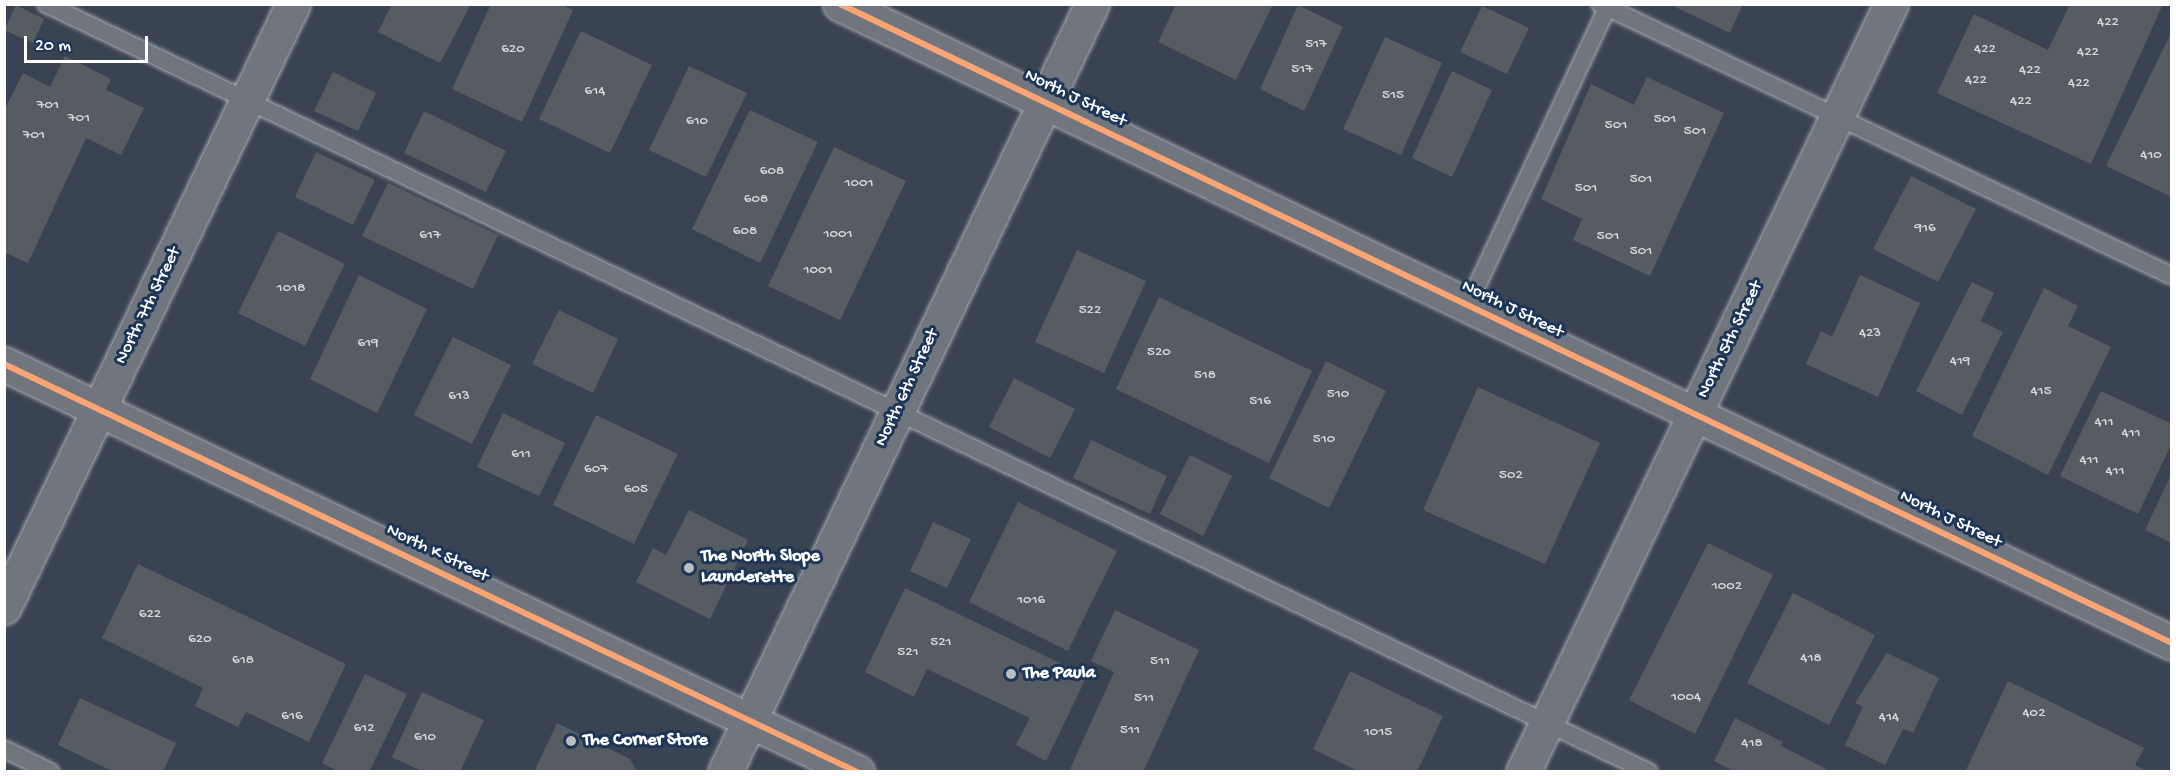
<!DOCTYPE html>
<style>
body{margin:0}
#map{position:relative;width:2176px;height:776px;overflow:hidden;background:#3a4352;font-family:"Gochi Hand",sans-serif}
div>[style]{position:absolute}
.building>*{inset:0;background:#575c63}
.roads{filter:drop-shadow(0 0 2px #a6aab1) drop-shadow(0 0 2px #a6aab1)}
.lane>*{height:16px;margin:-8px;padding:0 8px;transform-origin:8px;border-radius:8px;background:#70757e}
.street>*{height:33px;margin:-16.5px;padding:0 16.5px;transform-origin:16.5px;border-radius:16.5px;background:#70757e}
.cycleway>*{height:6px;margin:-3px;padding:0 3px;transform-origin:3px;border-radius:3px;background:#fda474}
.dots>*{width:16px;height:16px;translate:-50% -50%;box-sizing:border-box;border:3px solid #1d3557;border-radius:50%}
span{translate:-50% -50%;white-space:nowrap;text-align:center;line-height:1.15;-webkit-text-stroke:6px #1d3557;paint-order:stroke}
.number-label{font-size:15px;color:#d5d6d8}
.number-label span{-webkit-text-stroke-width:0}
.street-label{font-size:18px;color:#fff}
.poi-label{font-size:18px;color:#fff;font-weight:700}
.left{translate:0 -50%;text-align:left}
.frame{position:absolute;inset:0;border:6px solid #fff;pointer-events:none}
.scale{position:absolute;left:24px;top:36px;width:124px;height:27px;box-sizing:border-box;border:3px solid #fff;border-top:0;padding-left:8px;font-size:18px;line-height:21px;white-space:nowrap;color:#fff;-webkit-text-stroke:4px #1d3557;paint-order:stroke}
</style>
<div id="map">
<div class="building">
<div style="clip-path:polygon(392px 4px,471px 4px,440px 63px,378px 32px)"></div>
<div style="clip-path:polygon(491px 4px,561px 4px,573px 10px,522px 122px,452px 89px)"></div>
<div style="clip-path:polygon(1176px 4px,1273px 4px,1236px 80px,1158px 42px)"></div>
<div style="clip-path:polygon(1669px 4px,1743px 4px,1730px 33px)"></div>
<div style="clip-path:polygon(2070px 4px,2163px 4px,2091px 164px,1937px 93px,1974px 14px,2048px 50px)"></div>
<div style="clip-path:polygon(16px 5px,44px 19px,33px 43px,4px 30px)"></div>
<div style="clip-path:polygon(1298px 5px,1343px 27px,1304px 111px,1260px 89px)"></div>
<div style="clip-path:polygon(1482px 6px,1529px 28px,1507px 74px,1460px 52px)"></div>
<div style="clip-path:polygon(581px 31px,652px 65px,610px 153px,539px 119px)"></div>
<div style="clip-path:polygon(2172px 31px,2172px 197px,2106px 166px)"></div>
<div style="clip-path:polygon(1385px 37px,1442px 63px,1401px 155px,1343px 129px)"></div>
<div style="clip-path:polygon(65px 56px,111px 79px,106px 90px,144px 108px,121px 155px,86px 138px,28px 263px,4px 252px,4px 111px,23px 73px,50px 87px)"></div>
<div style="clip-path:polygon(689px 66px,747px 93px,706px 177px,649px 150px)"></div>
<div style="clip-path:polygon(1452px 71px,1492px 90px,1452px 177px,1412px 158px)"></div>
<div style="clip-path:polygon(333px 72px,376px 93px,358px 131px,314px 111px)"></div>
<div style="clip-path:polygon(1647px 77px,1724px 113px,1650px 276px,1573px 240px,1582px 219px,1541px 199px,1591px 84px,1634px 105px)"></div>
<div style="clip-path:polygon(750px 110px,818px 142px,760px 263px,692px 229px)"></div>
<div style="clip-path:polygon(424px 111px,506px 151px,486px 192px,404px 153px)"></div>
<div style="clip-path:polygon(834px 147px,906px 181px,840px 320px,768px 286px)"></div>
<div style="clip-path:polygon(316px 152px,375px 180px,353px 225px,295px 197px)"></div>
<div style="clip-path:polygon(1911px 176px,1976px 209px,1938px 282px,1873px 249px)"></div>
<div style="clip-path:polygon(388px 183px,498px 235px,473px 289px,362px 236px)"></div>
<div style="clip-path:polygon(278px 231px,345px 264px,305px 346px,238px 313px)"></div>
<div style="clip-path:polygon(1077px 250px,1146px 281px,1104px 373px,1035px 342px)"></div>
<div style="clip-path:polygon(359px 275px,427px 309px,377px 413px,310px 379px)"></div>
<div style="clip-path:polygon(1860px 275px,1920px 303px,1878px 397px,1806px 364px,1821px 331px,1832px 337px)"></div>
<div style="clip-path:polygon(1972px 282px,1994px 293px,1981px 321px,2003px 332px,1962px 415px,1916px 391px)"></div>
<div style="clip-path:polygon(2044px 288px,2078px 306px,2068px 326px,2111px 347px,2048px 475px,1972px 436px)"></div>
<div style="clip-path:polygon(1159px 297px,1312px 371px,1269px 463px,1116px 389px)"></div>
<div style="clip-path:polygon(559px 310px,618px 339px,593px 393px,532px 364px)"></div>
<div style="clip-path:polygon(453px 337px,511px 365px,472px 444px,414px 415px)"></div>
<div style="clip-path:polygon(1326px 361px,1386px 391px,1329px 508px,1269px 478px)"></div>
<div style="clip-path:polygon(1014px 378px,1075px 409px,1050px 458px,989px 427px)"></div>
<div style="clip-path:polygon(1478px 387px,1600px 443px,1545px 564px,1423px 510px)"></div>
<div style="clip-path:polygon(2101px 391px,2172px 424px,2172px 443px,2138px 514px,2060px 476px)"></div>
<div style="clip-path:polygon(503px 413px,565px 443px,539px 496px,477px 467px)"></div>
<div style="clip-path:polygon(596px 415px,678px 454px,634px 544px,553px 505px)"></div>
<div style="clip-path:polygon(1091px 440px,1167px 476px,1150px 514px,1073px 478px)"></div>
<div style="clip-path:polygon(1190px 455px,1232px 476px,1203px 536px,1160px 514px)"></div>
<div style="clip-path:polygon(2172px 473px,2172px 543px,2145px 530px)"></div>
<div style="clip-path:polygon(1018px 502px,1117px 551px,1068px 651px,969px 602px)"></div>
<div style="clip-path:polygon(689px 510px,748px 540px,710px 619px,636px 582px,653px 548px,666px 555px)"></div>
<div style="clip-path:polygon(933px 522px,971px 539px,947px 588px,910px 571px)"></div>
<div style="clip-path:polygon(1708px 543px,1773px 575px,1695px 734px,1629px 700px)"></div>
<div style="clip-path:polygon(138px 564px,346px 664px,309px 742px,246px 712px,238px 727px,195px 706px,203px 688px,102px 638px)"></div>
<div style="clip-path:polygon(905px 588px,1087px 676px,1046px 761px,1016px 745px,1030px 718px,927px 669px,914px 697px,865px 672px)"></div>
<div style="clip-path:polygon(1793px 593px,1875px 635px,1829px 725px,1747px 683px)"></div>
<div style="clip-path:polygon(1115px 610px,1199px 650px,1143px 772px,1075px 772px,1070px 769px,1114px 672px,1091px 661px)"></div>
<div style="clip-path:polygon(1887px 653px,1939px 678px,1913px 733px,1903px 729px,1885px 765px,1845px 745px,1863px 707px,1855px 703px)"></div>
<div style="clip-path:polygon(1350px 671px,1443px 716px,1417px 772px,1360px 772px,1313px 749px)"></div>
<div style="clip-path:polygon(365px 674px,407px 694px,369px 772px,339px 772px,322px 763px)"></div>
<div style="clip-path:polygon(2008px 681px,2144px 748px,2135px 765px,2149px 772px,1965px 772px)"></div>
<div style="clip-path:polygon(422px 692px,484px 720px,460px 772px,424px 772px,392px 757px)"></div>
<div style="clip-path:polygon(80px 698px,176px 743px,163px 772px,114px 772px,58px 745px)"></div>
<div style="clip-path:polygon(1735px 718px,1783px 742px,1781px 746px,1832px 772px,1736px 772px,1714px 761px)"></div>
<div style="clip-path:polygon(557px 723px,630px 759px,637px 772px,534px 772px)"></div>
</div>
<div class="roads">
<div class="lane">
<div style="left:46px;top:4px;width:1777px;rotate:25.6deg"></div>
<div style="left:1600px;top:4px;width:633px;rotate:25.43deg"></div>
<div style="left:1468px;top:305px;width:328px;rotate:-64.9deg"></div>
<div style="left:4px;top:749px;width:52px;rotate:26.1deg"></div>
</div>
<div class="street">
<div style="left:840px;top:4px;width:1477px;rotate:25.63deg"></div>
<div style="left:4px;top:364px;width:946px;rotate:25.56deg"></div>
<div style="left:4px;top:607px;width:669px;rotate:-64.39deg"></div>
<div style="left:725px;top:772px;width:851px;rotate:-64.46deg"></div>
<div style="left:1523px;top:772px;width:852px;rotate:-64.4deg"></div>
</div>
</div>
<div class="cycleway">
<div style="left:840px;top:4px;width:1477px;rotate:25.63deg"></div>
<div style="left:4px;top:364px;width:946px;rotate:25.56deg"></div>
</div>
<div class="dots">
<div style="left:689px;top:568px;background:#babdc2"></div>
<div style="left:1011px;top:674px;background:#babdc2"></div>
<div style="left:571px;top:741px;background:#babdc2"></div>
</div>
<div class="number-label">
<span style="left:2108px;top:23px">422</span>
<span style="left:1316px;top:45px">517</span>
<span style="left:513px;top:50px">620</span>
<span style="left:1985px;top:50px">422</span>
<span style="left:2088px;top:53px">422</span>
<span style="left:1302px;top:70px">517</span>
<span style="left:2030px;top:71px">422</span>
<span style="left:1976px;top:81px">422</span>
<span style="left:2079px;top:84px">422</span>
<span style="left:595px;top:92px">614</span>
<span style="left:1393px;top:96px">515</span>
<span style="left:2021px;top:102px">422</span>
<span style="left:48px;top:106px">701</span>
<span style="left:79px;top:119px">701</span>
<span style="left:1665px;top:120px">501</span>
<span style="left:697px;top:122px">610</span>
<span style="left:1616px;top:126px">501</span>
<span style="left:1695px;top:132px">501</span>
<span style="left:34px;top:136px">701</span>
<span style="left:2151px;top:156px">410</span>
<span style="left:772px;top:172px">608</span>
<span style="left:1641px;top:180px">501</span>
<span style="left:859px;top:184px">1001</span>
<span style="left:1586px;top:189px">501</span>
<span style="left:756px;top:200px">608</span>
<span style="left:1925px;top:229px">916</span>
<span style="left:745px;top:232px">608</span>
<span style="left:838px;top:235px">1001</span>
<span style="left:430px;top:236px">617</span>
<span style="left:1608px;top:237px">501</span>
<span style="left:1641px;top:252px">501</span>
<span style="left:818px;top:271px">1001</span>
<span style="left:291px;top:289px">1018</span>
<span style="left:1090px;top:311px">522</span>
<span style="left:1870px;top:334px">423</span>
<span style="left:368px;top:344px">619</span>
<span style="left:1159px;top:353px">520</span>
<span style="left:1960px;top:362px">419</span>
<span style="left:1205px;top:376px">518</span>
<span style="left:2041px;top:392px">415</span>
<span style="left:1338px;top:395px">510</span>
<span style="left:459px;top:397px">613</span>
<span style="left:1260px;top:402px">516</span>
<span style="left:2104px;top:423px">411</span>
<span style="left:2131px;top:434px">411</span>
<span style="left:1324px;top:440px">510</span>
<span style="left:521px;top:455px">611</span>
<span style="left:2089px;top:461px">411</span>
<span style="left:596px;top:470px">607</span>
<span style="left:2115px;top:472px">411</span>
<span style="left:1511px;top:476px">502</span>
<span style="left:636px;top:490px">605</span>
<span style="left:1727px;top:587px">1002</span>
<span style="left:1031px;top:601px">1016</span>
<span style="left:150px;top:615px">622</span>
<span style="left:200px;top:640px">620</span>
<span style="left:941px;top:643px">521</span>
<span style="left:908px;top:653px">521</span>
<span style="left:1811px;top:659px">418</span>
<span style="left:243px;top:661px">618</span>
<span style="left:1160px;top:662px">511</span>
<span style="left:1686px;top:698px">1004</span>
<span style="left:1144px;top:699px">511</span>
<span style="left:2034px;top:714px">402</span>
<span style="left:292px;top:717px">616</span>
<span style="left:1889px;top:718px">414</span>
<span style="left:364px;top:729px">612</span>
<span style="left:1130px;top:731px">511</span>
<span style="left:1378px;top:733px">1015</span>
<span style="left:425px;top:738px">610</span>
<span style="left:1752px;top:744px">418</span>
</div>
<div class="street-label">
<span style="left:1075px;top:99px;rotate:26deg">North J Street</span>
<span style="left:149px;top:306px;rotate:-64deg">North 7th Street</span>
<span style="left:1512px;top:310px;rotate:26deg">North J Street</span>
<span style="left:1731px;top:340px;rotate:-64deg">North 5th Street</span>
<span style="left:908px;top:388px;rotate:-65deg">North 6th Street</span>
<span style="left:1950px;top:520px;rotate:26deg">North J Street</span>
<span style="left:437px;top:554px;rotate:26deg">North K Street</span>
</div>
<div class="poi-label">
<span class="left" style="left:701px;top:568px">The North Slope<br>Launderette</span>
<span class="left" style="left:1023px;top:674px">The Paula</span>
<span class="left" style="left:583px;top:741px">The Corner Store</span>
</div>
<div class="frame"></div>
<div class="scale">20 m</div>
</div>
